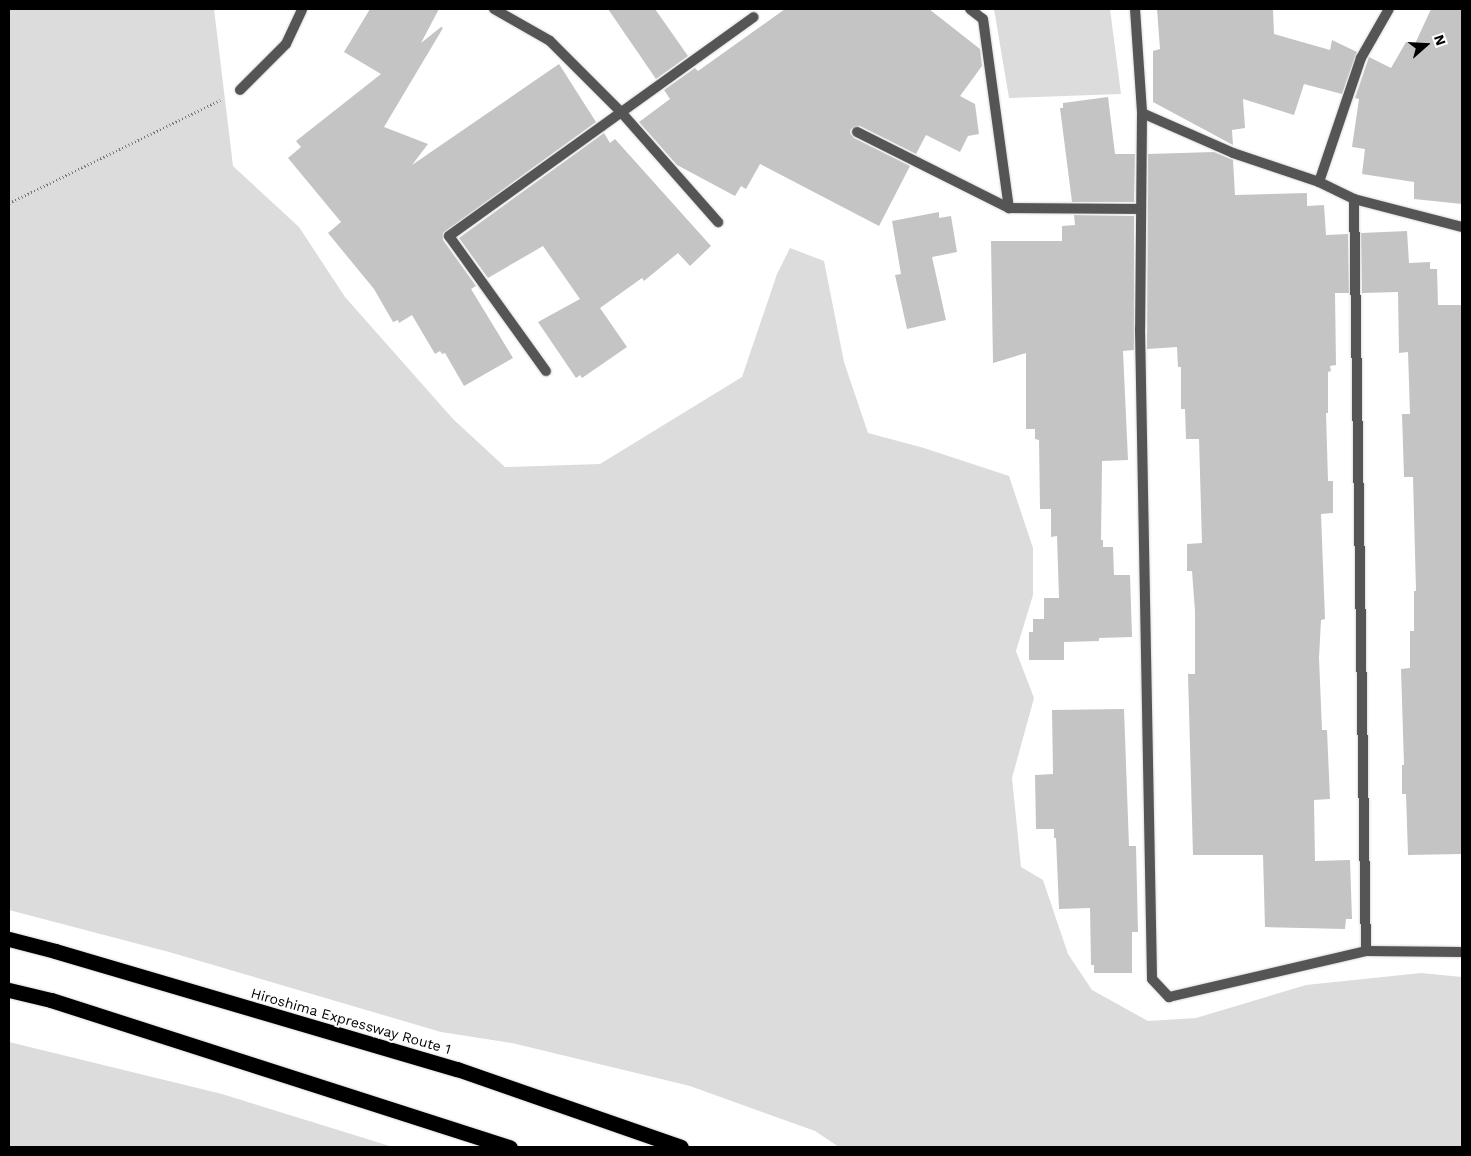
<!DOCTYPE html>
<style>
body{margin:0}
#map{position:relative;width:1471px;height:1156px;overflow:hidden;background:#fff;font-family:"Work Sans",sans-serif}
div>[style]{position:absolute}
.green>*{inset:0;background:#dcdcdc}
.building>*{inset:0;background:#c4c4c4}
.path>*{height:3px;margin-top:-1.5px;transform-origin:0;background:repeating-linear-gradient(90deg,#777 0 1px,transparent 0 3.5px)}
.roads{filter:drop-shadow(0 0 1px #dbdbdb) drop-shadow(0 0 1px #dbdbdb)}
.lane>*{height:10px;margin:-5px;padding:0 5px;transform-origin:5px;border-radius:5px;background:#555}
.street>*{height:10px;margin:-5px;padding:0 5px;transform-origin:5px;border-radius:5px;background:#555}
.highway>*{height:15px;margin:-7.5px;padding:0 7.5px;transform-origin:7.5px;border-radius:7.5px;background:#000}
span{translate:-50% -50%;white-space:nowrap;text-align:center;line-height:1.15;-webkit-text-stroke:4px #fff;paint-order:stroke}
.street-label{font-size:14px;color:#000}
.frame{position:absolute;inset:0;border:10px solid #000;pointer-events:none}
.north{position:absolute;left:1401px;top:20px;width:50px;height:50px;-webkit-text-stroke:4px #fff;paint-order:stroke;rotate:71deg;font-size:14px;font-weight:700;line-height:20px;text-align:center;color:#000}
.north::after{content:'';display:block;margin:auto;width:18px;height:22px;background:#000;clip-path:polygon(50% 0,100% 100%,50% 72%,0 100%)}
</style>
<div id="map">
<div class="green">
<div style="clip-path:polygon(9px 9px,214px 9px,233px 166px,299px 227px,345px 297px,453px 419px,505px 467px,600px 464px,742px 377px,777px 274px,790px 248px,824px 261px,844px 362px,868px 433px,924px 448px,1009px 476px,1033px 548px,1033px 595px,1016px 651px,1034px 698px,1012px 778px,1021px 867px,1043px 880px,1068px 954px,1092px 990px,1148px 1021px,1196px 1018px,1306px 985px,1421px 973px,1462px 977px,1462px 1147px,839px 1147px,815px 1131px,690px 1086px,512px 1043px,441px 1032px,169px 952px,9px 910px)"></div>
<div style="clip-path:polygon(994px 9px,1110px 9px,1121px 94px,1009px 98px)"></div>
<div style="clip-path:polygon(9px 1042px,222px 1094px,393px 1147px,9px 1147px)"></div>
</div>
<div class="building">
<div style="clip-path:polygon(370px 9px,439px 9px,421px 43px,441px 27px,443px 28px,384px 127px,428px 144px,412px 165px,559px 64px,596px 122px,443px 233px,443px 240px,476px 286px,471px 289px,513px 358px,464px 386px,445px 353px,442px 354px,440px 351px,435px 354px,412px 315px,399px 323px,398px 320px,393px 322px,374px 289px,328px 233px,341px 222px,288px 158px,301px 147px,296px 141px,381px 74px,344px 52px)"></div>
<div style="clip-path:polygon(608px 9px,655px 9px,688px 56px,656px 79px)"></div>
<div style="clip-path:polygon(785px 9px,929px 9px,980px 49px,982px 66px,960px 96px,975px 104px,979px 134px,968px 136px,960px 152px,926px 135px,916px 154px,860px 126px,851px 129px,850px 133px,854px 138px,910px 166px,879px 226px,760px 164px,746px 189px,741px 186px,735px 196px,677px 165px,639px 122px,670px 99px,664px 90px,695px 68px,698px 71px)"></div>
<div style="clip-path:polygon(1157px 9px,1273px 9px,1274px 34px,1330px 50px,1332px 40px,1357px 52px,1342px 94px,1304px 84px,1294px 115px,1243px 99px,1245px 128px,1232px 130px,1233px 145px,1153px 102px,1153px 51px,1160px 49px)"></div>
<div style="clip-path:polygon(1431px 9px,1462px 9px,1462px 204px,1414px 199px,1414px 182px,1362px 174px,1365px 149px,1352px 147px,1359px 99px,1355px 98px,1369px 57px,1391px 68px,1406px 42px,1414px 46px)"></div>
<div style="clip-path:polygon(1108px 97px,1115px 154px,1135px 154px,1134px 202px,1072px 202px,1060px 108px,1063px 108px,1063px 103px)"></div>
<div style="clip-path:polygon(604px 133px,610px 143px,615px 139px,711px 246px,690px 266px,678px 253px,644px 281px,642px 278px,600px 308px,627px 347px,582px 378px,580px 375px,576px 378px,538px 322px,580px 299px,543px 246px,488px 278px,459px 238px)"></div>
<div style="clip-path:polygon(1214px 152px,1233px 160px,1235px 195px,1307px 193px,1307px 206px,1324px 205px,1326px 235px,1348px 234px,1349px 293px,1335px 293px,1336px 365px,1330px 366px,1331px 371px,1328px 372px,1328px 413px,1326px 413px,1328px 481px,1333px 481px,1333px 513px,1321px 514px,1325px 619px,1321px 620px,1319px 658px,1322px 730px,1327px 730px,1330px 799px,1314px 800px,1315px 861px,1350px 860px,1352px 919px,1346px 919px,1345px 929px,1265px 927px,1263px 855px,1193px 855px,1188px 674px,1195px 674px,1195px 611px,1192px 571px,1187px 571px,1187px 544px,1202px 543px,1199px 439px,1186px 439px,1185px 409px,1181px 409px,1181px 367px,1178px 367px,1177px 347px,1147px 349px,1148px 154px)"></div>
<div style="clip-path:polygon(939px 212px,939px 218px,951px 216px,957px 252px,932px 257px,946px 320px,907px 329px,895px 275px,901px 274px,892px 221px)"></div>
<div style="clip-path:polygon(1074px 215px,1134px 216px,1134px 350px,1123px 351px,1128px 460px,1102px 461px,1101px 540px,1103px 540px,1103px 547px,1113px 547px,1114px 575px,1130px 575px,1132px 637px,1099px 638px,1099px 641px,1064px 642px,1064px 660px,1029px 660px,1029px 632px,1033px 632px,1033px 619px,1044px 619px,1044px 598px,1059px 598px,1057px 536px,1051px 537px,1051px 509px,1040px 509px,1039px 440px,1035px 439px,1035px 429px,1026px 429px,1026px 353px,993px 363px,991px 241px,1062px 241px,1062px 226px,1075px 225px)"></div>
<div style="clip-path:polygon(1407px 231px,1409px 263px,1430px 262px,1430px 269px,1437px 269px,1438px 305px,1462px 305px,1462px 854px,1408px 855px,1406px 794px,1402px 794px,1402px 765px,1404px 765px,1401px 669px,1410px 668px,1410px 631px,1414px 631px,1414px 591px,1416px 591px,1413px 477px,1404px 477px,1402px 414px,1410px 414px,1408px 352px,1399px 353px,1398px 292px,1362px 293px,1361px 233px)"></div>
<div style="clip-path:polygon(1124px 709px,1129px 846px,1136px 846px,1138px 932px,1132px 932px,1132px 973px,1094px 973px,1094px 965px,1091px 965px,1090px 908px,1059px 909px,1056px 838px,1054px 838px,1054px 829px,1036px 829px,1035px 775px,1053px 774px,1052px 710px)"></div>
</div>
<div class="path">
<div style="left:9px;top:203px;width:235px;rotate:-26deg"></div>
</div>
<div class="roads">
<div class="lane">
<div style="left:494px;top:9px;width:64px;rotate:29.7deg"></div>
<div style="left:550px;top:41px;width:100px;rotate:45deg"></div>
<div style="left:621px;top:112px;width:147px;rotate:48.6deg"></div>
<div style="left:240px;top:90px;width:65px;rotate:-45deg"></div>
<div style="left:286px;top:44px;width:38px;rotate:-65deg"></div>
<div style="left:857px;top:132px;width:170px;rotate:26.6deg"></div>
<div style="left:546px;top:371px;width:166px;rotate:-125.7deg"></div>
<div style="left:449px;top:236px;width:375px;rotate:-35.7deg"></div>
</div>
<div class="street">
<div style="left:970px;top:9px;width:16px;rotate:38deg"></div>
<div style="left:983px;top:19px;width:191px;rotate:82.2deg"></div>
<div style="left:1009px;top:208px;width:132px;rotate:0.4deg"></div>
<div style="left:1135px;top:9px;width:104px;rotate:86.1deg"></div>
<div style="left:1142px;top:113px;width:216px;rotate:90.5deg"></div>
<div style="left:1140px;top:329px;width:650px;rotate:88.94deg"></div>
<div style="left:1152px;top:979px;width:25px;rotate:47deg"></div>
<div style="left:1169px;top:997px;width:202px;rotate:-13.1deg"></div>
<div style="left:1366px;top:951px;width:96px;rotate:0.6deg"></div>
<div style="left:1142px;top:113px;width:99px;rotate:23.7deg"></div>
<div style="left:1233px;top:153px;width:91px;rotate:18.6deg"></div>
<div style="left:1319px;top:182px;width:39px;rotate:26deg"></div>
<div style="left:1354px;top:199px;width:112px;rotate:14.5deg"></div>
<div style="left:1319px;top:182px;width:131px;rotate:-71.3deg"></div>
<div style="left:1361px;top:58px;width:56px;rotate:-60.3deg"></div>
<div style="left:1354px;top:199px;width:752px;rotate:89.09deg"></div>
</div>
<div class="highway">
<div style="left:9px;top:939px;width:48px;rotate:14.6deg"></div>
<div style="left:55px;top:951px;width:419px;rotate:16.4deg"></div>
<div style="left:457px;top:1069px;width:237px;rotate:19.2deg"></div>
<div style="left:9px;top:990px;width:43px;rotate:13.4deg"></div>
<div style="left:51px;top:1000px;width:482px;rotate:17.8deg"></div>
</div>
</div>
<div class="street-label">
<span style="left:351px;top:1021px;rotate:16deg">Hiroshima Expressway Route 1</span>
</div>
<div class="frame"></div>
<div class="north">N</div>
</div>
